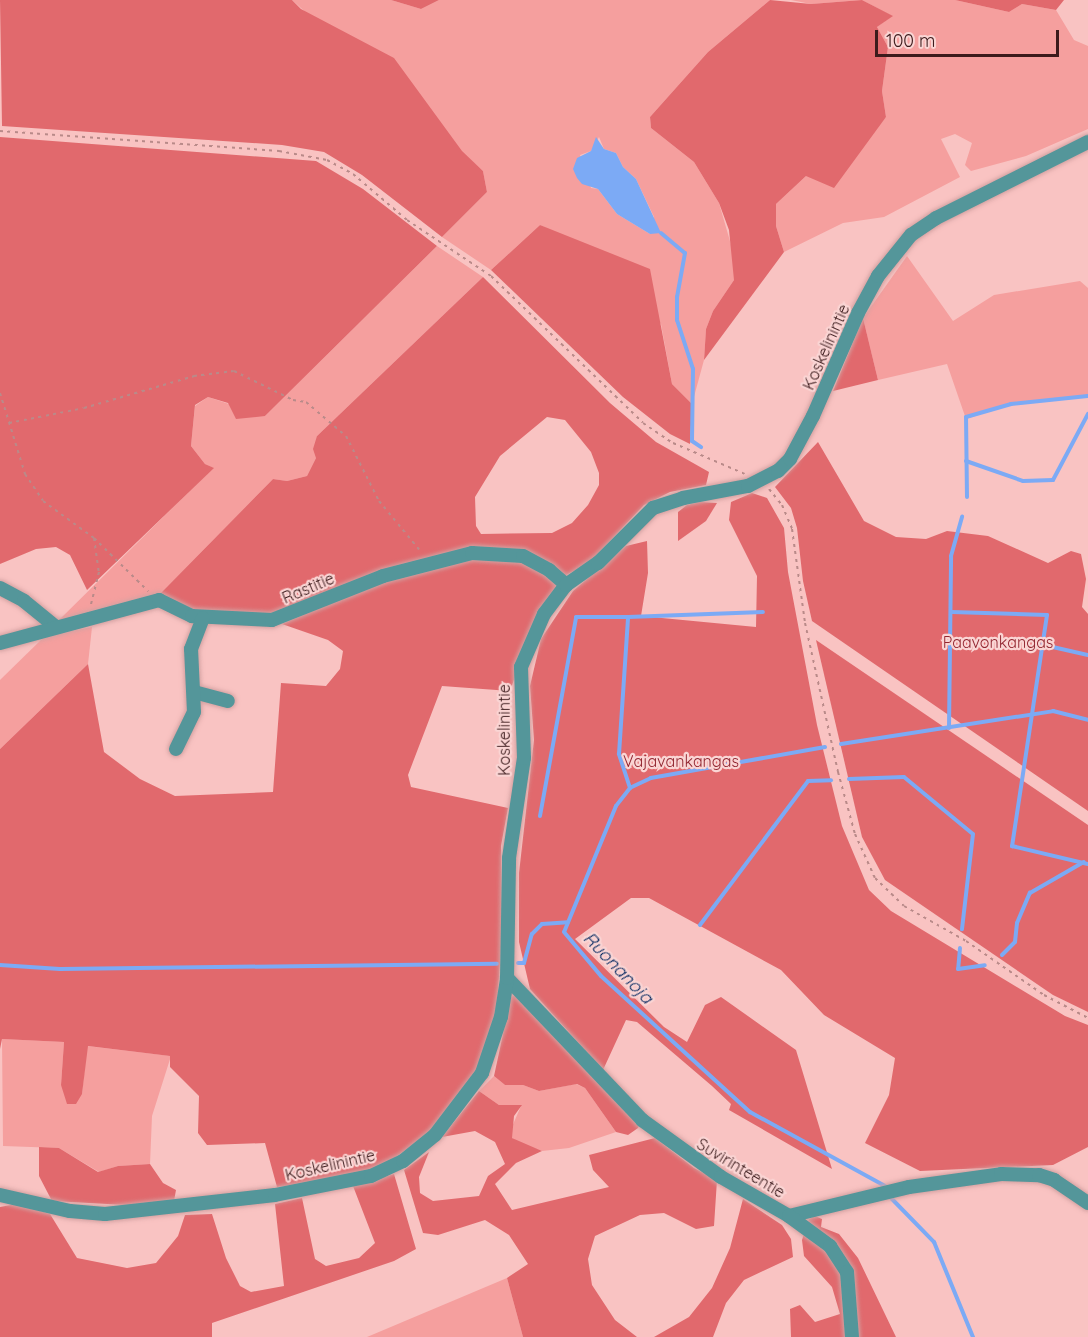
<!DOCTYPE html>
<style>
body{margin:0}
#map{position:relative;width:1088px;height:1337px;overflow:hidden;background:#f9c3c2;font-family:Quicksand,sans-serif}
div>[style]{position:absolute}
.green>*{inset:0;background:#f59f9e}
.forest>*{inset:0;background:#e1696d}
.water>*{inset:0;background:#7caaf5}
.stream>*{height:4px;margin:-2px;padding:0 2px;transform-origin:2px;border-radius:2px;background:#7caaf5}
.path>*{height:2px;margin-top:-1px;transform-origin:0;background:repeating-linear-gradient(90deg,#b98a89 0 3px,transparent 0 7.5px)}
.roads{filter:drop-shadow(0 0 2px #d3a1a1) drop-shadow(0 0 2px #d3a1a1)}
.street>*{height:14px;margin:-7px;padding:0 7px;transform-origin:7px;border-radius:7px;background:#54969a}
span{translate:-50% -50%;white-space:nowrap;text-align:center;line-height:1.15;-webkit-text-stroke:4.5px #fad5d4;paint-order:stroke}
.street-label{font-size:16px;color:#3c1b1c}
.park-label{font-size:16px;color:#922530}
.water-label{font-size:18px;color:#04275f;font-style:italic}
.scale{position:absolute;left:875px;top:30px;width:184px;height:27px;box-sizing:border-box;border:3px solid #3c1b1c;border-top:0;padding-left:8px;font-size:18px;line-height:21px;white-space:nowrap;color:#3c1b1c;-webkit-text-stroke:4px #fad5d4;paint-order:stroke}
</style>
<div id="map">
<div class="green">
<div style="clip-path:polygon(evenodd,292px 0,391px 0,421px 9px,439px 0,770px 0,708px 52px,650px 117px,651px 128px,694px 162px,719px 203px,734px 255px,734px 280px,713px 311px,706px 329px,704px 360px,692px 404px,672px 384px,661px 324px,570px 240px,540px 225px,491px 270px,442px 237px,487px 192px,483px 171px,292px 0,599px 137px,604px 149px,616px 153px,623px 167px,636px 179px,654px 217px,650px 234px,617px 214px,598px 189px,591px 188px,580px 155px,591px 151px,599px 137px)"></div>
<div style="clip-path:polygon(791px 0,955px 0,1009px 12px,1022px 4px,1056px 10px,1074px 40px,1088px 46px,1088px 129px,1026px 156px,971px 171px,965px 165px,972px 143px,955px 134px,941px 139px,960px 177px,884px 217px,843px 223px,784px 252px,776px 226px,776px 204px,806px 176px,859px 148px,886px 117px,882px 91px,888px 47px,877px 27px,892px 16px,862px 0,811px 4px)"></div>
<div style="clip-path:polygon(437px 246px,483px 277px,317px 436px,316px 458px,307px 476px,287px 481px,273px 479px,159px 595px,58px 621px,213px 468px,205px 464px,191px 446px,195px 406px,208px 397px,265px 416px)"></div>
<div style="clip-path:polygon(907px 256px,953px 321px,994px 295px,1080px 281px,1088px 288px,1088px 396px,1011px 404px,966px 419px,947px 364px,878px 380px,863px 318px)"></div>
<div style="clip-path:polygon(92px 627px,88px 664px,0 749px,0 680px,45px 636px)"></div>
<div style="clip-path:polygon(2px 1039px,64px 1042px,61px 1085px,82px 1094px,87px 1046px,171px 1056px,152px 1116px,150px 1164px,118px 1166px,99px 1172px,59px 1148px,3px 1146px)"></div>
<div style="clip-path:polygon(494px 1076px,505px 1085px,523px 1085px,539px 1091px,576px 1084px,585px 1088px,616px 1132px,569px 1148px,542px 1151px,522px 1144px,512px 1138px,511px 1129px,521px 1106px,499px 1105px,479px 1091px)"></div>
<div style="clip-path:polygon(507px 1278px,523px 1337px,367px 1337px)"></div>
</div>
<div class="forest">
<div style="clip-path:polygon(0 0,292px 0,301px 9px,394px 58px,462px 151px,483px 171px,487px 192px,442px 237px,362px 175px,324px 152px,282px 145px,2px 126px)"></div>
<div style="clip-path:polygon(391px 0,439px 0,421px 9px)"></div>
<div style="clip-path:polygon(770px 0,811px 4px,862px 0,893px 16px,877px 27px,888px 47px,882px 91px,886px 117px,834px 188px,806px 176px,776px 204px,776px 226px,784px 252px,704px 360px,706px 329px,713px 311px,734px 280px,729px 230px,719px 203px,694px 162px,651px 128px,650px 117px,708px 52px)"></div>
<div style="clip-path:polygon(955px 0,1064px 0,1056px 10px,1022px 4px,1009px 12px)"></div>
<div style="clip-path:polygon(0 137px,316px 161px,363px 189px,437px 246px,265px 416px,236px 419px,228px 403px,208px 397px,195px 405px,191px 446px,205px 464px,214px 468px,87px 590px,70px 555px,56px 547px,36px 549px,0 564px)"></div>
<div style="clip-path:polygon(540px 225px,650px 269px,672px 384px,692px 404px,690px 444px,670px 434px,623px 397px,491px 270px)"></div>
<div style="clip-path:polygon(evenodd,483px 277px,610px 403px,656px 442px,709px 472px,706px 485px,670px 492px,644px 505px,588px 564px,562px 577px,523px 552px,503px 548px,464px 550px,278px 614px,198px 612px,159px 595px,273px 479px,287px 481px,307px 476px,316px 458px,313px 449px,317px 436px,483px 277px,547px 417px,565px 420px,591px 452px,599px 473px,599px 485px,588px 505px,572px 523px,552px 533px,481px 534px,476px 526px,475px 497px,500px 456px,547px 417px)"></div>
<div style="clip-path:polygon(863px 318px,878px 380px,833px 391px)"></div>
<div style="clip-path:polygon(818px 442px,864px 521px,896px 537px,926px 539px,947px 531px,988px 536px,1048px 563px,1071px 551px,1081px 554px,1086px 579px,1082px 607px,1088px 614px,1088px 811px,812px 621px,803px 581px,797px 528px,791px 508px,775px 487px)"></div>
<div style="clip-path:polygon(752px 493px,767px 498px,784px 528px,788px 572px,817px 725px,842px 826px,869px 890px,891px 911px,1065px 1016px,1088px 1025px,1088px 1147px,1053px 1165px,920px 1171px,865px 1143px,889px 1095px,895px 1058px,824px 1015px,781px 970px,649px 898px,631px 898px,575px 939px,664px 1027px,687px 1042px,705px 1005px,721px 997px,796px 1050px,832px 1169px,729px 1110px,731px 1104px,712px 1086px,637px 1022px,626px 1020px,603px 1070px,530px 989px,519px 942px,519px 873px,534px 740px,530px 686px,541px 639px,573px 591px,626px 546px,647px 541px,648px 573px,641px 616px,756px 627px,757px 576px,729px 520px,731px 502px)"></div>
<div style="clip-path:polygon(700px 502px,717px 503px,706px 521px,678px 541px,678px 512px,687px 505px)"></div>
<div style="clip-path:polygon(483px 557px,517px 558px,558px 584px,533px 625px,510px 691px,442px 686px,408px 775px,411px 787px,508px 808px,501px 846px,502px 933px,497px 1006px,485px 1055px,468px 1088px,431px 1132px,383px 1166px,328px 1181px,277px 1187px,265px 1143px,207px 1145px,198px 1133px,199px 1096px,170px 1067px,170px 1056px,88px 1046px,82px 1094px,76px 1104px,67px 1104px,61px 1085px,64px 1042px,2px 1039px,0 1049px,0 749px,88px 664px,104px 752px,140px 779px,175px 796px,273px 792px,281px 683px,326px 686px,340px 669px,343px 651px,328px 640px,282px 624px,375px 584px)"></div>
<div style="clip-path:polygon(816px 640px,1088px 825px,1088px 1012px,1053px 995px,885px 880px,862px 837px)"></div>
<div style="clip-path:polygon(517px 994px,640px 1123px,638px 1128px,628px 1135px,616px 1132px,585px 1088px,577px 1084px,539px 1091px,523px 1085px,505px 1085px,494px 1076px,511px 997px)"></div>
<div style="clip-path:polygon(479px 1091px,499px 1105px,522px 1105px,514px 1116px,512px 1138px,542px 1151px,516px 1163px,495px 1184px,512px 1210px,609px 1187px,593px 1170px,589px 1155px,655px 1138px,694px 1168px,717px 1180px,714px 1226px,696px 1229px,664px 1213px,640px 1215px,595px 1236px,588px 1259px,592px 1285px,615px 1320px,637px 1337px,523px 1337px,507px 1278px,528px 1264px,509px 1235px,485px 1220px,438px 1235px,423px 1233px,404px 1170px,429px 1152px,419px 1177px,420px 1193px,433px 1201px,479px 1196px,488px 1176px,505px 1164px,495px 1142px,475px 1131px,442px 1137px)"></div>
<div style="clip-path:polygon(39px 1147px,59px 1148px,98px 1172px,118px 1166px,150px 1164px,163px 1183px,176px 1190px,174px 1201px,144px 1206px,52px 1201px,39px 1176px)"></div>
<div style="clip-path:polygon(394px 1174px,416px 1249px,394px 1261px,212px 1323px,212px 1337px,0 1337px,0 1207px,16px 1204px,50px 1214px,77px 1258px,127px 1268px,156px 1263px,178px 1236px,185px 1215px,212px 1214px,226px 1258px,240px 1286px,251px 1292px,284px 1286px,275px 1204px,302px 1198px,315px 1259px,326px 1266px,359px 1258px,375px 1243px,353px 1186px)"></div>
<div style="clip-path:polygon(743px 1199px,782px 1225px,791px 1239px,793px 1257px,744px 1280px,726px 1303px,713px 1337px,654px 1337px,689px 1317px,712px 1288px,730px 1248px)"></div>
<div style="clip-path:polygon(815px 1216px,822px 1219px,821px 1227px,839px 1234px,858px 1258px,896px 1337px,791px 1337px,790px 1309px,800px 1305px,815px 1322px,840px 1314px,832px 1287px,804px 1256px,802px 1240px,809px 1219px)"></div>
</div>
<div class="water">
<div style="clip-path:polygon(596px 137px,604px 149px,616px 153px,623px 167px,636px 179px,661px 233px,650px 234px,617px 214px,598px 189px,582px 184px,577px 178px,573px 169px,577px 158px,591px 151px)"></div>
</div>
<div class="stream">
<div style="left:661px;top:233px;width:31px;rotate:40deg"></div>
<div style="left:685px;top:253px;width:45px;rotate:100.3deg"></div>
<div style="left:677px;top:297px;width:23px;rotate:90deg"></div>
<div style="left:677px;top:320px;width:52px;rotate:71.9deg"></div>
<div style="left:693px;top:369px;width:72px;rotate:90.8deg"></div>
<div style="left:692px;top:441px;width:11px;rotate:34deg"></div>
<div style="left:966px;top:461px;width:60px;rotate:19.3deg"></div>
<div style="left:1023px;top:481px;width:30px;rotate:-2deg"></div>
<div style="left:1053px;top:480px;width:75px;rotate:-62.1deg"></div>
<div style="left:967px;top:497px;width:80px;rotate:-90.7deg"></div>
<div style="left:966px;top:417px;width:47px;rotate:-16.1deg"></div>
<div style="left:1011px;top:404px;width:77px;rotate:-5.9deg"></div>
<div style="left:952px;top:612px;width:95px;rotate:1.8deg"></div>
<div style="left:1047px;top:615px;width:234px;rotate:98.6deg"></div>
<div style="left:1012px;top:846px;width:78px;rotate:13.3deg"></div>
<div style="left:1044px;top:645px;width:45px;rotate:12.8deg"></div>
<div style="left:949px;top:728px;width:172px;rotate:-89.3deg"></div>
<div style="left:951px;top:556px;width:41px;rotate:-74.2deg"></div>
<div style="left:841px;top:744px;width:215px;rotate:-8.8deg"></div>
<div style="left:1053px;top:711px;width:36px;rotate:14deg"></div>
<div style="left:825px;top:747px;width:177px;rotate:169.9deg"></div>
<div style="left:651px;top:778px;width:23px;rotate:155deg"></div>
<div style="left:630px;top:788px;width:23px;rotate:128deg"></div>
<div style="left:616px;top:806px;width:136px;rotate:112.4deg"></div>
<div style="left:564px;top:932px;width:57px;rotate:49.9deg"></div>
<div style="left:601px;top:976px;width:202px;rotate:42.4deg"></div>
<div style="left:750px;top:1112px;width:154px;rotate:28.7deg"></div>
<div style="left:849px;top:779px;width:55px;rotate:-2.1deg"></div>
<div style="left:904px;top:777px;width:89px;rotate:39.6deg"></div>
<div style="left:973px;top:834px;width:96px;rotate:96.6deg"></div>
<div style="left:630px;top:788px;width:36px;rotate:-108deg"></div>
<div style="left:619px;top:754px;width:137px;rotate:-86.2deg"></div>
<div style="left:628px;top:617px;width:135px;rotate:-2.1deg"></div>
<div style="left:540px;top:816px;width:202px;rotate:-79.7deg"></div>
<div style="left:576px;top:617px;width:52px"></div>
<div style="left:700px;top:925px;width:180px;rotate:-53.1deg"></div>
<div style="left:808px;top:781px;width:23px;rotate:-2deg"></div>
<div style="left:960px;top:948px;width:21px;rotate:95deg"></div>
<div style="left:958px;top:969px;width:27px;rotate:-8deg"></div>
<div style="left:1002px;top:955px;width:18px;rotate:-45deg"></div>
<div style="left:1015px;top:942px;width:19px;rotate:-84deg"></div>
<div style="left:1017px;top:923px;width:33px;rotate:-67deg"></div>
<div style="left:1030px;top:893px;width:62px;rotate:-29.9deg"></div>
<div style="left:518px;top:963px;width:6px"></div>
<div style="left:524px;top:963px;width:30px;rotate:-75deg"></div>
<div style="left:532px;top:934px;width:14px;rotate:-45deg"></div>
<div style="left:542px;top:924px;width:26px;rotate:-4deg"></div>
<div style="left:0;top:965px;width:60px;rotate:3.8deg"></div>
<div style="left:60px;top:969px;width:437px;rotate:-0.7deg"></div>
<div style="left:891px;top:1198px;width:62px;rotate:45.7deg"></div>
<div style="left:934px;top:1242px;width:103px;rotate:67.7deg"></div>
</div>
<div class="path">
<div style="left:0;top:131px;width:280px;rotate:4.1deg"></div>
<div style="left:279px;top:151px;width:49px;rotate:10.6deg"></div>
<div style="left:327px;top:160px;width:30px;rotate:28deg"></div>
<div style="left:353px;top:174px;width:71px;rotate:40.4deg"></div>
<div style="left:407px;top:220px;width:101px;rotate:33.7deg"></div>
<div style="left:491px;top:276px;width:211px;rotate:44deg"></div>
<div style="left:643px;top:423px;width:36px;rotate:34deg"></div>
<div style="left:673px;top:443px;width:78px;rotate:23.3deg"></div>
<div style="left:0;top:393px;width:85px;rotate:72.8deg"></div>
<div style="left:25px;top:474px;width:32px;rotate:56deg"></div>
<div style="left:43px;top:501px;width:63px;rotate:36deg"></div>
<div style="left:94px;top:538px;width:34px;rotate:82deg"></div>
<div style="left:99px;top:572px;width:34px;rotate:104deg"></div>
<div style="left:9px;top:423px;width:76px;rotate:-11.3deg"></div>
<div style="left:84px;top:408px;width:115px;rotate:-16.2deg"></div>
<div style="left:194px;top:376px;width:40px;rotate:-7.1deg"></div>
<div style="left:234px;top:371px;width:66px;rotate:26.2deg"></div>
<div style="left:293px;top:400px;width:13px;rotate:9deg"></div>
<div style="left:306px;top:402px;width:52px;rotate:40.4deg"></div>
<div style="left:346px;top:436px;width:73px;rotate:63.1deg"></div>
<div style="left:379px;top:501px;width:67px;rotate:50.4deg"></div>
<div style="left:769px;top:489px;width:21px;rotate:51deg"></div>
<div style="left:782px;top:505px;width:26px;rotate:67deg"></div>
<div style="left:792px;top:529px;width:95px;rotate:82.1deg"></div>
<div style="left:805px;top:623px;width:153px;rotate:77.5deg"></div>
<div style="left:838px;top:772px;width:64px;rotate:74.7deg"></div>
<div style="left:855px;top:834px;width:48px;rotate:65.6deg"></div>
<div style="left:875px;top:878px;width:40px;rotate:44deg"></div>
<div style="left:904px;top:906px;width:71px;rotate:29.4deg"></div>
<div style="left:966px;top:941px;width:95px;rotate:34.7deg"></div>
<div style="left:1044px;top:995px;width:50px;rotate:27.6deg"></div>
<div style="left:94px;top:538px;width:76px;rotate:44.5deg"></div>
</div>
<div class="roads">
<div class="street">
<div style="left:0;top:588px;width:27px;rotate:28deg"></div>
<div style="left:24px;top:601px;width:41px;rotate:39.1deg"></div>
<div style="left:0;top:643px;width:165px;rotate:-15.1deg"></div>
<div style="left:159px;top:600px;width:37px;rotate:26deg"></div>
<div style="left:192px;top:616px;width:80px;rotate:2.9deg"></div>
<div style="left:272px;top:620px;width:119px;rotate:-21.6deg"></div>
<div style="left:383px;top:576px;width:92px;rotate:-14.5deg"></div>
<div style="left:472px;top:553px;width:51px;rotate:3.4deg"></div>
<div style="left:523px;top:556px;width:30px;rotate:28deg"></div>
<div style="left:549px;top:570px;width:23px;rotate:41deg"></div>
<div style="left:194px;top:692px;width:35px;rotate:15deg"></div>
<div style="left:176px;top:749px;width:41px;rotate:-64.1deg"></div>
<div style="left:194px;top:712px;width:63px;rotate:-92.7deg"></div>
<div style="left:191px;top:649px;width:33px;rotate:-69deg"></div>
<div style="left:507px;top:978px;width:196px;rotate:46.4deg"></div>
<div style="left:642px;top:1120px;width:97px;rotate:35.8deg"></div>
<div style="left:721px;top:1177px;width:78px;rotate:29.8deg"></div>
<div style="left:789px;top:1216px;width:123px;rotate:-13.6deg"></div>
<div style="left:909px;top:1187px;width:93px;rotate:-8deg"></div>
<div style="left:1001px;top:1174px;width:38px;rotate:2deg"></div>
<div style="left:1039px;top:1175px;width:16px;rotate:18deg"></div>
<div style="left:1054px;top:1180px;width:41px;rotate:34.1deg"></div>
<div style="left:0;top:1195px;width:72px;rotate:12.9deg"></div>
<div style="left:70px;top:1211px;width:35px;rotate:5deg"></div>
<div style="left:105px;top:1214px;width:171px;rotate:-6.4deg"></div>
<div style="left:275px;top:1195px;width:98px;rotate:-11.2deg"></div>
<div style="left:371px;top:1176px;width:35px;rotate:-25deg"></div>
<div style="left:403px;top:1161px;width:41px;rotate:-39.1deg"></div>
<div style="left:435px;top:1135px;width:78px;rotate:-52.8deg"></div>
<div style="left:482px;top:1073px;width:59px;rotate:-71.3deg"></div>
<div style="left:501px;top:1017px;width:39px;rotate:-81deg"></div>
<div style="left:507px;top:978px;width:120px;rotate:-89deg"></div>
<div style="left:509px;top:858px;width:101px;rotate:-81.5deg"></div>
<div style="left:524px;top:758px;width:91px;rotate:-91.9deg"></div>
<div style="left:521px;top:667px;width:58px;rotate:-66.5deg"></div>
<div style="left:544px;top:614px;width:36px;rotate:-53deg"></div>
<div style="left:566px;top:585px;width:39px;rotate:-35deg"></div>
<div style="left:598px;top:563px;width:78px;rotate:-45deg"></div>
<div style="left:653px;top:508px;width:32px;rotate:-18deg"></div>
<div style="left:683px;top:498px;width:66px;rotate:-10.5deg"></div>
<div style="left:748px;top:486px;width:34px;rotate:-27deg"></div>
<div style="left:778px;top:471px;width:17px;rotate:-45deg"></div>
<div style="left:790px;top:459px;width:49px;rotate:-61.9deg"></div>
<div style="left:813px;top:416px;width:112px;rotate:-66.4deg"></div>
<div style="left:858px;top:313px;width:42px;rotate:-61.6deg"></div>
<div style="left:878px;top:276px;width:53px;rotate:-51.2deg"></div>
<div style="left:911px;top:235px;width:30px;rotate:-34deg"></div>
<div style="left:936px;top:218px;width:170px;rotate:-26.6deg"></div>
<div style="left:789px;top:1216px;width:51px;rotate:36.2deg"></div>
<div style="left:830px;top:1246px;width:31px;rotate:57deg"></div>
<div style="left:847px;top:1272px;width:65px;rotate:85.6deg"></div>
</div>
</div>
<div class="street-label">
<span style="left:826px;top:347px;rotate:-66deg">Koskelinintie</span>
<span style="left:308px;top:588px;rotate:-23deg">Rastitie</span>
<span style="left:504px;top:730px;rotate:-90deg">Koskelinintie</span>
<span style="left:330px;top:1165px;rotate:-13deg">Koskelinintie</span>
<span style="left:741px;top:1168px;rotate:31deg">Suvirinteentie</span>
</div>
<div class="park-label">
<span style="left:998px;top:642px">Paavonkangas</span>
<span style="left:681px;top:761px">Vajavankangas</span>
</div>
<div class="water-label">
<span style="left:618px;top:968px;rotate:46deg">Ruonanoja</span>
</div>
<div class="scale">100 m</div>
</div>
